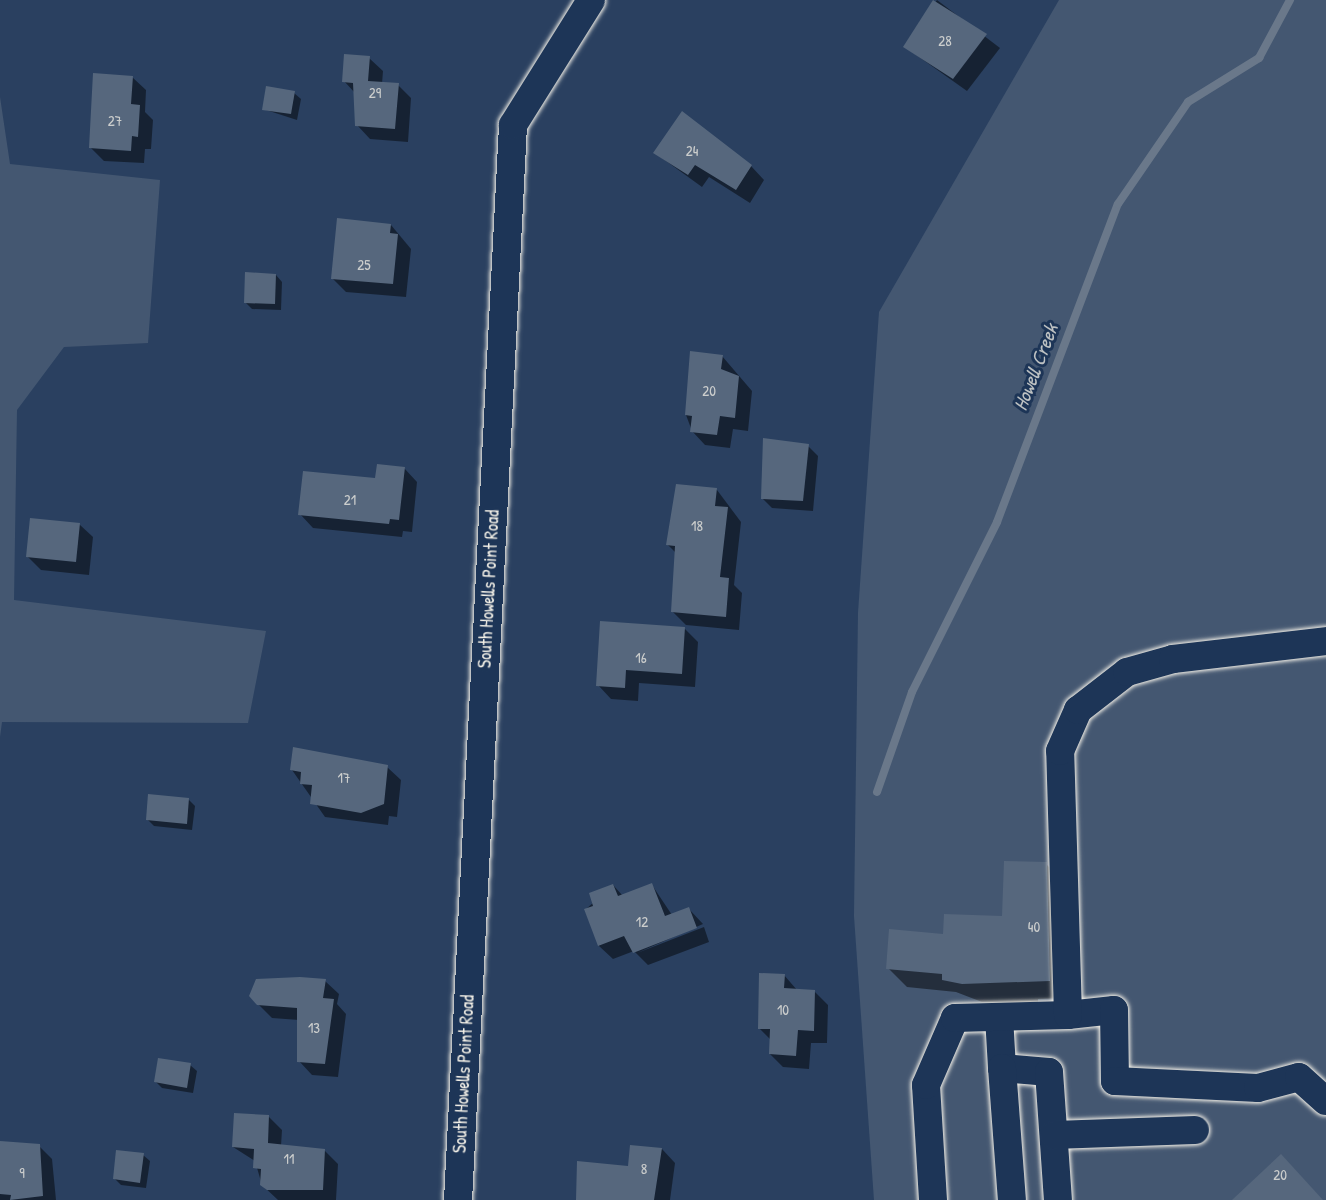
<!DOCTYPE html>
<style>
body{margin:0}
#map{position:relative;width:1326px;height:1200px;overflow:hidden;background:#2a4060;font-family:"Patrick Hand",sans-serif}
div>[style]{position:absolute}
.green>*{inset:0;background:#445771}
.shadow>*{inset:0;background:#0007}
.stream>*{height:8px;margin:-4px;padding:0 4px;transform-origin:4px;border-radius:4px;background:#6a788a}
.building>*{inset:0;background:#56677d}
.roads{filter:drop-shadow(0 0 2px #f4f1e8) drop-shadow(0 0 2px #f4f1e8)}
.minor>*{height:28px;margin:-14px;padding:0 14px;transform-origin:14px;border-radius:14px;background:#1d3557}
span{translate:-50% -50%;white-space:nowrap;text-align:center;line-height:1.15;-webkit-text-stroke:6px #1d3557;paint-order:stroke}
.number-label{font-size:15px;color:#cccecd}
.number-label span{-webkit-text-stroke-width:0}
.street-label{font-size:18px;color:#f4f1e8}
.water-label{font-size:20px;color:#bdc1c2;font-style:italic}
</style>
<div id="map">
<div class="green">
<div style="clip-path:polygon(1059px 0,1326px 0,1326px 1200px,874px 1200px,854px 916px,858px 613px,879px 312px)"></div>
<div style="clip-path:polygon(0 97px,10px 164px,160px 180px,148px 343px,64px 347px,17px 410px,14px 600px,266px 631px,248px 723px,2px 722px,0 737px)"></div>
</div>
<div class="shadow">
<div style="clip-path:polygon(937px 0,1000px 48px,967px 91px,905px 47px)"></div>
<div style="clip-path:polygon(369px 58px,383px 71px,382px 84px,398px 85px,411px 98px,408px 142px,370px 139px,357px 125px,355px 93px,344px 81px)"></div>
<div style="clip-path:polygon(132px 77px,146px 90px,145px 112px,153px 120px,151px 149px,145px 149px,144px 163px,104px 161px,91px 148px)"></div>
<div style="clip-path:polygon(294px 93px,301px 99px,297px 120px,263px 109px)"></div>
<div style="clip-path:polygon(655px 153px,751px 166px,764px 180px,750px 203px,709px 177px,702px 187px)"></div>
<div style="clip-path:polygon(391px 225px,411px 249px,406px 297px,346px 292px,332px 278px)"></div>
<div style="clip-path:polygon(276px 275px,282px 282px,281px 310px,252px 309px,246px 303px)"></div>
<div style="clip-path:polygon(722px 356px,752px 391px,748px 431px,733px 429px,730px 448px,705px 445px,692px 431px,686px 415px)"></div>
<div style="clip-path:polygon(808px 446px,818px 456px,813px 511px,772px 508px,762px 498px)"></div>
<div style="clip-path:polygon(404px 468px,417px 482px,412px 532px,403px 531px,402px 537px,313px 528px,300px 514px)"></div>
<div style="clip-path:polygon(677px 485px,717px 490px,741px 522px,734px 585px,742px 593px,739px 630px,686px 625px,673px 612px,676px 553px,668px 545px)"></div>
<div style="clip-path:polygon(79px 524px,93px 537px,89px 575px,41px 570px,28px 557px)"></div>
<div style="clip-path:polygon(685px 629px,698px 642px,695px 687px,639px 683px,638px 701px,611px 699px,598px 685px)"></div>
<div style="clip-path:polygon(387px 767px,401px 780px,397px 817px,389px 816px,388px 825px,325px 817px,292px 770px)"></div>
<div style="clip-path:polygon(188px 799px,195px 806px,192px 830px,154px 826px,148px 820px)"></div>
<div style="clip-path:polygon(1046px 864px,1065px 883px,1069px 998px,1038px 999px,1038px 1004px,982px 1002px,956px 992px,907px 987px,888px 968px,944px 936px,1003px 917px)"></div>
<div style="clip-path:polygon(613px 885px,623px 896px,652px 885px,672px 915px,689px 909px,703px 924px,637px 953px,704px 927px,709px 942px,648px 965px,634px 951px,613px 959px,599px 946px,585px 910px)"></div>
<div style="clip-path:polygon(784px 975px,797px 990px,814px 991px,828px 1005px,827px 1043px,811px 1043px,809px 1069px,783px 1067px,770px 1054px,771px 1040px,759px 1028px)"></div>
<div style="clip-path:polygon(257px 980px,325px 981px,339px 994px,337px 1004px,346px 1014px,338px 1077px,312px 1075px,299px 1061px,299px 1020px,272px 1018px,250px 996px)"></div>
<div style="clip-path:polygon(190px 1065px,197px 1071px,193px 1093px,162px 1088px,156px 1082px)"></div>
<div style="clip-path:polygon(269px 1117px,282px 1130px,281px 1146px,325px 1151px,338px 1164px,336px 1200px,278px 1200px,262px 1185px,255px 1161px,233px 1147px)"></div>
<div style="clip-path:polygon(0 1143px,39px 1146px,52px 1159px,56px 1200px,0 1200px)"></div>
<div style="clip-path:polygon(662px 1149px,675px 1163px,670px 1200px,577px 1200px)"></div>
<div style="clip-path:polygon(143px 1155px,150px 1161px,146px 1188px,121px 1185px,115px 1179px)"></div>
</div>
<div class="stream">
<div style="left:877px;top:792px;width:106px;rotate:-70.7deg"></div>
<div style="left:912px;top:692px;width:190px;rotate:-63.4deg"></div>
<div style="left:997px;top:522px;width:340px;rotate:-69.2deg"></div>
<div style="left:1118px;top:204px;width:124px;rotate:-55.5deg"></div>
<div style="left:1188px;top:102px;width:84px;rotate:-31.8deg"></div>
<div style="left:1259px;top:58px;width:66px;rotate:-61.9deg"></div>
</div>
<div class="building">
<div style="clip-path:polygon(933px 0,987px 34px,953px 79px,903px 47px)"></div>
<div style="clip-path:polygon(344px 54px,370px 56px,368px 81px,399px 83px,395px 129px,355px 126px,353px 83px,342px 82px)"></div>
<div style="clip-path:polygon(93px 73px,133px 76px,131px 104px,140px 105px,138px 137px,132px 136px,131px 151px,89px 148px)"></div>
<div style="clip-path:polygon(266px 86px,295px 91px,291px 114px,262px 110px)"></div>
<div style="clip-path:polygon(682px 111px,752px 165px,736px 190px,695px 165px,688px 175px,653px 153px)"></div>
<div style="clip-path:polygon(337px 218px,391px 224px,390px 233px,398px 234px,393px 284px,331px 279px)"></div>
<div style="clip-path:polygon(245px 272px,276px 274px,275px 304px,244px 303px)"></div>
<div style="clip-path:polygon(690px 351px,723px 355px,721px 369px,739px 376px,735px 418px,720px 416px,717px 435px,690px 432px,692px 416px,685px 415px)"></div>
<div style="clip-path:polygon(763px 438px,809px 444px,803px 501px,761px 499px)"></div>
<div style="clip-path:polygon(377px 464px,405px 467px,399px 520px,390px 519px,389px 524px,298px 515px,303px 471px,375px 478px)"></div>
<div style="clip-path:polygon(676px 484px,717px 488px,715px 506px,728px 507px,720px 577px,729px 578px,726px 617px,671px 612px,675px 546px,666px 545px)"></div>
<div style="clip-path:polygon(30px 518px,80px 523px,76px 562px,26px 557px)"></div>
<div style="clip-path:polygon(600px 621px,685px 627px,682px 674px,626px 670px,625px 688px,596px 686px)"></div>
<div style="clip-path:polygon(293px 747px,388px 765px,384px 804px,361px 813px,310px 804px,312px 785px,300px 784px,301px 772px,290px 770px)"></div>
<div style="clip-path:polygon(148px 794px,189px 798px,187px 824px,146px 820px)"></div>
<div style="clip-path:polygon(1004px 861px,1047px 862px,1050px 981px,962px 984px,942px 980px,942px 974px,886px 969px,889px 929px,943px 934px,944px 914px,1002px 916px)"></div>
<div style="clip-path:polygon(652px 883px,665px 916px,689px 907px,697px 928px,633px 953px,624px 936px,598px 946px,584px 909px,593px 906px,589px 893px,613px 884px,618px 896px)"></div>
<div style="clip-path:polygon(759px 973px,785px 974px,784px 988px,815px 990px,814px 1031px,798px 1030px,796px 1056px,769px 1054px,770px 1029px,758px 1029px)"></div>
<div style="clip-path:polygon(300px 977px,326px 979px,323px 998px,334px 999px,325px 1064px,297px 1062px,297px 1008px,257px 1005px,249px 996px,256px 979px)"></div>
<div style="clip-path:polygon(158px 1058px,191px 1063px,187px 1088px,154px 1082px)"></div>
<div style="clip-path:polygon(234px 1113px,269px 1115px,268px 1143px,325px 1149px,323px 1190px,267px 1190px,260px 1185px,261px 1169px,253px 1168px,254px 1149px,232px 1147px)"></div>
<div style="clip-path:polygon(0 1141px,40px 1144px,43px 1196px,10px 1200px,11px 1195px,0 1194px)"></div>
<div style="clip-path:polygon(630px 1145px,662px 1148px,654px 1200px,576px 1200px,577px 1161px,628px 1166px)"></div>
<div style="clip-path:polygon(116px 1150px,144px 1153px,140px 1183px,113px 1179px)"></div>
<div style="clip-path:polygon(1281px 1154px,1323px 1200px,1232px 1200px)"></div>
</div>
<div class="roads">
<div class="minor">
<div style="left:1068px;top:1015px;width:46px;rotate:-6.2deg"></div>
<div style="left:1114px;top:1010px;width:71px;rotate:89.2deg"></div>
<div style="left:1115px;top:1081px;width:143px;rotate:2.8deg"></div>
<div style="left:1258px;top:1088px;width:42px;rotate:-15deg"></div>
<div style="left:1299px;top:1077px;width:36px;rotate:42deg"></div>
<div style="left:999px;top:1017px;width:51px;rotate:86.6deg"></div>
<div style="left:1002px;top:1068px;width:47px;rotate:4.9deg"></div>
<div style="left:1049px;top:1072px;width:128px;rotate:86deg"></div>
<div style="left:1002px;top:1068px;width:132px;rotate:85.7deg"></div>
<div style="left:1054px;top:1135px;width:141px;rotate:-2deg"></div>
<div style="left:458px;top:1200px;width:1076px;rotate:-87.07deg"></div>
<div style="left:513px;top:125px;width:147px;rotate:-58deg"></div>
<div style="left:933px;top:1200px;width:115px;rotate:-93.5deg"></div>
<div style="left:926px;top:1085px;width:73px;rotate:-66.6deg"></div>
<div style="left:955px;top:1018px;width:113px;rotate:-1.5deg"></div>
<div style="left:1068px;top:1015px;width:264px;rotate:-91.7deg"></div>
<div style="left:1060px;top:751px;width:45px;rotate:-66.3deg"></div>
<div style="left:1078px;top:710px;width:62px;rotate:-37.8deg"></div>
<div style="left:1127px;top:672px;width:48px;rotate:-15.8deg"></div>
<div style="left:1173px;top:659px;width:154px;rotate:-6.7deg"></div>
</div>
</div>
<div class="number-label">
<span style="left:945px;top:41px">28</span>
<span style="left:375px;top:93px">29</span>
<span style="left:115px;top:121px">27</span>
<span style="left:692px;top:151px">24</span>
<span style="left:364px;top:265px">25</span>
<span style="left:709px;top:391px">20</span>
<span style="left:350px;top:500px">21</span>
<span style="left:697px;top:526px">18</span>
<span style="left:641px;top:658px">16</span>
<span style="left:344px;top:778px">17</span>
<span style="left:642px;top:922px">12</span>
<span style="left:1034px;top:927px">40</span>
<span style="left:783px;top:1010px">10</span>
<span style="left:314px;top:1028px">13</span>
<span style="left:289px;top:1159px">11</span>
<span style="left:644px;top:1169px">8</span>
<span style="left:22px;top:1173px">9</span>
<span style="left:1280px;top:1175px">20</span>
</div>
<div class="street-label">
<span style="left:489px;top:589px;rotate:-87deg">South Howells Point Road</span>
<span style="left:464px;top:1074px;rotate:-87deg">South Howells Point Road</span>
</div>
<div class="water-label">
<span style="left:1035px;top:367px;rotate:-69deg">Howell Creek</span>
</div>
</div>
